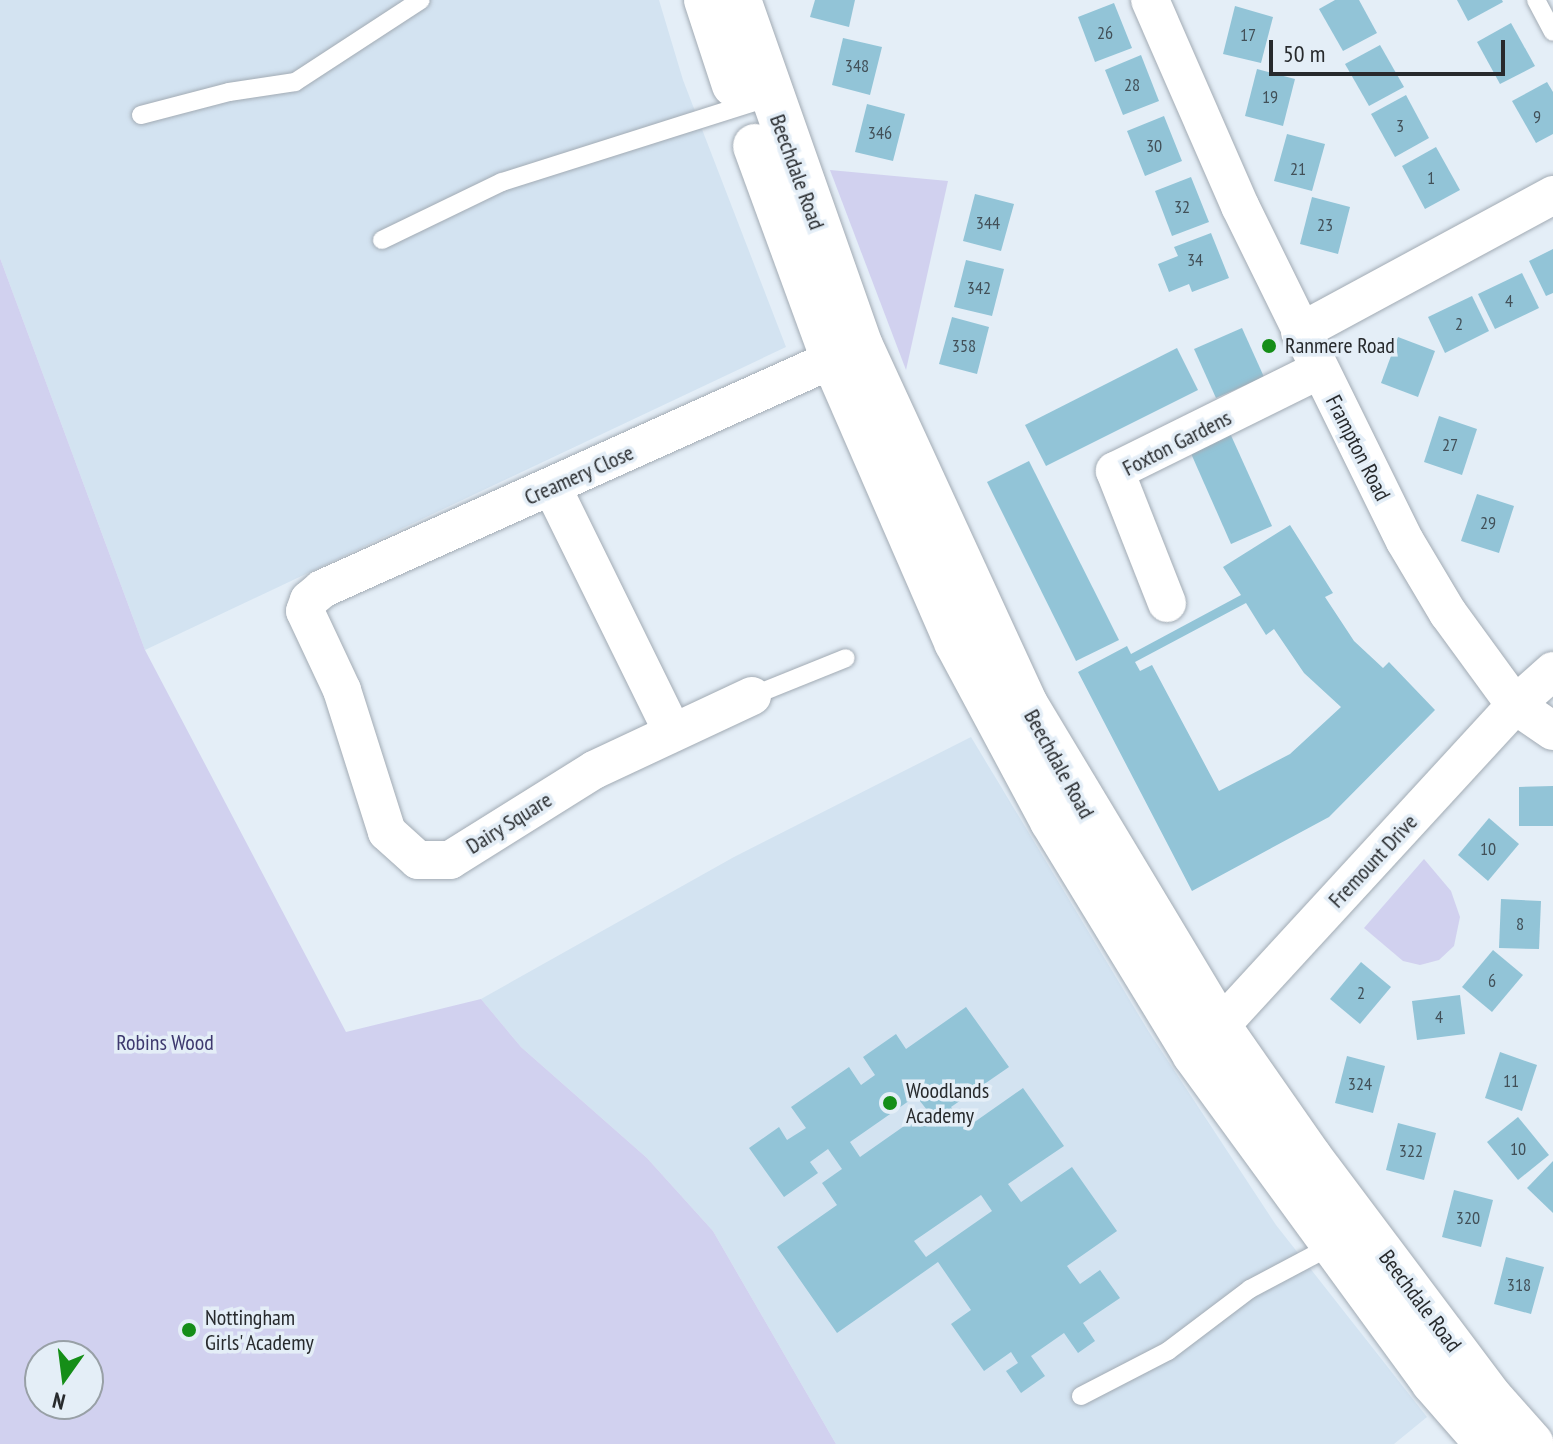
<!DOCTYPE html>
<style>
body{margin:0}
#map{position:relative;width:1553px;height:1444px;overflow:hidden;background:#e4eef7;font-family:"PT Sans Narrow",sans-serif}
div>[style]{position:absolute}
.built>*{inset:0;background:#d3e3f1}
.green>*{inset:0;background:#d1d1ef}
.building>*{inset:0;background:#92c4d7}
.roads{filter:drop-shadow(0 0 2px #a2abb4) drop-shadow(0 0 2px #a2abb4)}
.service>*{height:18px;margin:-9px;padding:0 9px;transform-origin:9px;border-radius:9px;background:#fff}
.minor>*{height:38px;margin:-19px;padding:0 19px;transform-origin:19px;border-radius:19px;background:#fff}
.tertiary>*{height:44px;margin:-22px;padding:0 22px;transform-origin:22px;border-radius:22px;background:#fff}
.dots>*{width:22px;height:22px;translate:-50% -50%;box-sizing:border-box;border:4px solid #e4eef7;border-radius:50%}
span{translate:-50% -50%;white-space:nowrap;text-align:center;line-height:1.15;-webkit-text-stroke:7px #e4eef7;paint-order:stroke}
.number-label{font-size:18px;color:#425058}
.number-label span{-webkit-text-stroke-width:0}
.street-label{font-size:22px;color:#272a2d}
.poi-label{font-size:22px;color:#272a2d}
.left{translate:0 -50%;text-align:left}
.park-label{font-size:22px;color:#3d386e}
.north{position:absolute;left:24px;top:1340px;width:80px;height:80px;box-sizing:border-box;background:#e4eef7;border:2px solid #98a0a6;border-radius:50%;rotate:194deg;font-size:22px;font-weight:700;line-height:32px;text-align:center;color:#272a2d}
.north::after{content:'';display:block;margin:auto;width:28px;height:36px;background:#158e18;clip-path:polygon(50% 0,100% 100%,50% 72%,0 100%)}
.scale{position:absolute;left:1269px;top:40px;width:236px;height:36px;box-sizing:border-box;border:4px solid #272a2d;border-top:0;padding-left:10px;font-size:24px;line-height:28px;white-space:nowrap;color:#272a2d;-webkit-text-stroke:6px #e4eef7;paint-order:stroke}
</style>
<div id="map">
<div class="built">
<div style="clip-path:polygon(0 0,659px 0,683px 80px,786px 347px,145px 650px,0 258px)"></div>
<div style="clip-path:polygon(971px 737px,1149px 1032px,1276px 1225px,1427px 1417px,1394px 1444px,836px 1444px,713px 1231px,647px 1158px,521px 1047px,481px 999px,734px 857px)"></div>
</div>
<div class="green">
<div style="clip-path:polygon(830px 170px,948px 181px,906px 370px)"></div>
<div style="clip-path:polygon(evenodd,0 258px,145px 650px,346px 1032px,481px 999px,521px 1047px,647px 1158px,713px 1231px,836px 1444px,0 1444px,0 258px,40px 1356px,88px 1356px,88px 1404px,40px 1404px,40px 1356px)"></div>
<div style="clip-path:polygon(1424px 859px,1451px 891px,1460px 917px,1454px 946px,1439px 960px,1420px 965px,1403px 961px,1364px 928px)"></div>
</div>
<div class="building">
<div style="clip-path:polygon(815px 0,855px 0,849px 27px,810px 17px)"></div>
<div style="clip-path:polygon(1335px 0,1359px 0,1377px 33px,1343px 51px,1319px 9px)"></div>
<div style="clip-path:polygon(1457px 0,1502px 0,1503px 2px,1468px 21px)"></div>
<div style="clip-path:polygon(1114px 3px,1132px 48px,1095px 62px,1078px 17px)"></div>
<div style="clip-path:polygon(1235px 6px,1273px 17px,1261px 63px,1223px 54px)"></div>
<div style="clip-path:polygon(1511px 23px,1535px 66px,1500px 84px,1477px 42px)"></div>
<div style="clip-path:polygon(843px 38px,882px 47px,870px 95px,832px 85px)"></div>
<div style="clip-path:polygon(1380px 45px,1404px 87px,1369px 106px,1345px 64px)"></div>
<div style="clip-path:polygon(1141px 55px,1159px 101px,1123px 115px,1105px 70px)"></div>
<div style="clip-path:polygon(1257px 69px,1295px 79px,1283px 126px,1245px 116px)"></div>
<div style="clip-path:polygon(1547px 82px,1553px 92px,1553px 134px,1536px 143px,1512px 101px)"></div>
<div style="clip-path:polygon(1406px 95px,1429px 138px,1395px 157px,1371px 114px)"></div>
<div style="clip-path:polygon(867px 104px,905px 114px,893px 161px,855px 152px)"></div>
<div style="clip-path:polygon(1164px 116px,1182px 161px,1145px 176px,1127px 131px)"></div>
<div style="clip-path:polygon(1287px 134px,1325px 144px,1312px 191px,1274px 181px)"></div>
<div style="clip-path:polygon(1436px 147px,1460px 190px,1425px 209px,1402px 166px)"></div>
<div style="clip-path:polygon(1191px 177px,1209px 222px,1172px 236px,1155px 191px)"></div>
<div style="clip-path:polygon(975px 194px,1014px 204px,1001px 251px,963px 241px)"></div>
<div style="clip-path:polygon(1312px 197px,1350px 207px,1338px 254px,1300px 244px)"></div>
<div style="clip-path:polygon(1211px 233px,1229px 278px,1192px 292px,1189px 284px,1169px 292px,1158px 264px,1178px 256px,1174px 247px)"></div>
<div style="clip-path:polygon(1553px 249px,1553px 293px,1546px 296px,1529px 261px)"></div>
<div style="clip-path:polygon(966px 260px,1004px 269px,992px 316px,954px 307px)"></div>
<div style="clip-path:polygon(1522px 273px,1539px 308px,1495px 329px,1478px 294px)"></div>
<div style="clip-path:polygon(1472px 296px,1489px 331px,1445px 353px,1428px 317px)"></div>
<div style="clip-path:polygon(952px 317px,989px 327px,977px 374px,939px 364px)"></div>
<div style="clip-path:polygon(1242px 328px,1264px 377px,1216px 398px,1194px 349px)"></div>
<div style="clip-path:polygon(1398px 337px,1435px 351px,1418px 397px,1381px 383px)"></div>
<div style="clip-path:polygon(1177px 348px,1198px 390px,1046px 466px,1025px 425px)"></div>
<div style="clip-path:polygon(1439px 416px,1477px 429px,1462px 475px,1424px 462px)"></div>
<div style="clip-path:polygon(1229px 431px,1272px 526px,1231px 544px,1189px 449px)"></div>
<div style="clip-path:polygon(1029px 461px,1119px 640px,1076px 661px,987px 482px)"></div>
<div style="clip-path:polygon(1477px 494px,1514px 506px,1499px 553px,1461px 541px)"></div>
<div style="clip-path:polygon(evenodd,1290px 525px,1333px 593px,1325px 597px,1354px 641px,1383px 668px,1389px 662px,1435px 710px,1329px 817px,1192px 891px,1078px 672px,1127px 646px,1131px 654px,1241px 595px,1223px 567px,1290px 525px,1246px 603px,1266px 635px,1274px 629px,1304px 673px,1341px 707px,1290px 754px,1219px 791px,1152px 665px,1140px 671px,1135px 662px,1246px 603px)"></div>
<div style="clip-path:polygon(1553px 786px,1553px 826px,1519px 826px,1519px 787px)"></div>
<div style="clip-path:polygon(1489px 818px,1519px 844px,1488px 881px,1458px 855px)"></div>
<div style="clip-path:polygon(1501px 899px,1541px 901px,1539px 949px,1499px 948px)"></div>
<div style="clip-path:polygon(1493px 950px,1523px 975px,1492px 1012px,1462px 987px)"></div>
<div style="clip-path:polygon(1361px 962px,1391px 987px,1360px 1024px,1330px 999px)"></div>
<div style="clip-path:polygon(1460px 995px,1465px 1034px,1417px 1040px,1412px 1001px)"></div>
<div style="clip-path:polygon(evenodd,966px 1007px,1009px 1067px,951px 1107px,966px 1128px,1023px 1088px,1064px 1146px,1008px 1184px,1021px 1202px,1072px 1167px,1117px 1231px,1067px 1266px,1080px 1284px,1100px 1270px,1120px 1298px,1083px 1323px,1095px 1341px,1078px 1353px,1064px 1333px,1031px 1356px,1045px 1376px,1021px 1393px,1006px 1371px,1018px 1363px,1011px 1352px,984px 1371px,951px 1324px,971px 1310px,938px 1262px,837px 1333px,777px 1247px,837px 1205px,822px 1183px,842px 1169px,828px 1149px,810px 1162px,818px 1173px,784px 1197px,749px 1148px,779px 1127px,787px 1140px,806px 1128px,791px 1107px,849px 1067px,861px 1085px,875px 1075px,863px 1057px,896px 1034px,906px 1049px,966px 1007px,916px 1096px,927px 1110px,860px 1157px,850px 1142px,916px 1096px,966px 1007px,981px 1195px,992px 1211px,926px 1257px,914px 1241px,981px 1195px)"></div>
<div style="clip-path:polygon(1500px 1052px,1537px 1065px,1522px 1111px,1485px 1098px)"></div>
<div style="clip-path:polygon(1347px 1056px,1385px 1066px,1373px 1113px,1335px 1103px)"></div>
<div style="clip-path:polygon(1518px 1117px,1549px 1155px,1518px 1180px,1487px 1142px)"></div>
<div style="clip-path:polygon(1398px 1123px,1436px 1133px,1424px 1180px,1386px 1170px)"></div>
<div style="clip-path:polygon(1553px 1161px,1553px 1213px,1527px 1188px)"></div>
<div style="clip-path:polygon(1454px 1190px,1493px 1200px,1481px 1247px,1442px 1237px)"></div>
<div style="clip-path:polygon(1506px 1257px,1544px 1267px,1531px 1314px,1494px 1304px)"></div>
</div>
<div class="roads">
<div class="service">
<div style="left:1536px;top:0;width:36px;rotate:62deg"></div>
<div style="left:141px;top:115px;width:91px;rotate:-14.6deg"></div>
<div style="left:229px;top:92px;width:67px;rotate:-8.6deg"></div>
<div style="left:295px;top:82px;width:150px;rotate:-33.1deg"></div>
<div style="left:382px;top:240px;width:133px;rotate:-25.8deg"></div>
<div style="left:502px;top:182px;width:281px;rotate:-17.6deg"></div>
<div style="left:752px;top:696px;width:101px;rotate:-22deg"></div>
<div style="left:1081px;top:1396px;width:98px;rotate:-27.3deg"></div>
<div style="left:1168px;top:1351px;width:103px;rotate:-37.1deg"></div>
<div style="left:1250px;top:1289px;width:94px;rotate:-27.9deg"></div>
</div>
<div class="minor">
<div style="left:1150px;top:0;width:225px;rotate:66.4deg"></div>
<div style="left:1240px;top:206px;width:373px;rotate:63.8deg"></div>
<div style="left:1405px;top:541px;width:84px;rotate:59.2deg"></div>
<div style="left:1448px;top:613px;width:114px;rotate:53.9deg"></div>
<div style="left:1515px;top:705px;width:46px;rotate:34.4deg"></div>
<div style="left:1300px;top:332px;width:288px;rotate:-28.4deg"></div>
<div style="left:552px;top:487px;width:272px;rotate:63.8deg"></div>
<div style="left:1167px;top:603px;width:142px;rotate:-111.5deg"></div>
<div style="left:1115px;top:471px;width:228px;rotate:-26.3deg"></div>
<div style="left:752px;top:696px;width:174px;rotate:154.9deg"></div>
<div style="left:594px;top:770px;width:170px;rotate:148deg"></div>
<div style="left:450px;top:860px;width:32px;rotate:180deg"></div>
<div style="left:418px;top:860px;width:42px;rotate:-137.9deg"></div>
<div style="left:387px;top:832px;width:149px;rotate:-107.6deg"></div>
<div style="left:342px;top:690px;width:87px;rotate:-115.1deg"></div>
<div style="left:305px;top:611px;width:12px;rotate:-70deg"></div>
<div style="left:309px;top:600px;width:17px;rotate:-40deg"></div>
<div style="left:322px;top:589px;width:590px;rotate:-24.22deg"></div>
<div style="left:1200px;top:1048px;width:466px;rotate:-47.4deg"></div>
<div style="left:1515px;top:705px;width:51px;rotate:-41.8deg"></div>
</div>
<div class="tertiary">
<div style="left:706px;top:0;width:89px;rotate:71.8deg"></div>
<div style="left:739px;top:0;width:367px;rotate:70.6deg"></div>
<div style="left:861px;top:346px;width:393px;rotate:65.3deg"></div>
<div style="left:1025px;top:703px;width:379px;rotate:59deg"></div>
<div style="left:1220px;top:1028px;width:157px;rotate:55.1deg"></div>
<div style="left:1310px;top:1157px;width:303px;rotate:53.1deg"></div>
<div style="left:1492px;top:1399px;width:60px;rotate:48.4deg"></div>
<div style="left:755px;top:146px;width:227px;rotate:69.9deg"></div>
<div style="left:833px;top:359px;width:309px;rotate:66.5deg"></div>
<div style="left:956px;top:642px;width:203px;rotate:61.8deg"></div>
<div style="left:1052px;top:821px;width:273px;rotate:58.6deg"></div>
<div style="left:1194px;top:1054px;width:406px;rotate:53.9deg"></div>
<div style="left:1433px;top:1382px;width:82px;rotate:48.9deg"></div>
</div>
</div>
<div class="dots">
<div style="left:1269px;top:346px;background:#158e18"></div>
<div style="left:890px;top:1103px;background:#158e18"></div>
<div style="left:189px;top:1330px;background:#158e18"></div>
</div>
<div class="number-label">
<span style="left:1105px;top:33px">26</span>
<span style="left:1248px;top:35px">17</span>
<span style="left:857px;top:66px">348</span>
<span style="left:1132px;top:85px">28</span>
<span style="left:1270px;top:97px">19</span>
<span style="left:1537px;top:117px">9</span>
<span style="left:1400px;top:126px">3</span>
<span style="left:880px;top:133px">346</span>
<span style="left:1154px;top:146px">30</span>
<span style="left:1298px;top:169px">21</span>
<span style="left:1431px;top:178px">1</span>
<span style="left:1182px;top:207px">32</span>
<span style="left:988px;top:223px">344</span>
<span style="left:1325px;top:225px">23</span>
<span style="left:1195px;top:260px">34</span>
<span style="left:979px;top:288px">342</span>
<span style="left:1509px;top:301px">4</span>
<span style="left:1459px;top:324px">2</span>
<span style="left:964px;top:346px">358</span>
<span style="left:1450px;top:445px">27</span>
<span style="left:1488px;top:523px">29</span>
<span style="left:1488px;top:849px">10</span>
<span style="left:1520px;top:924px">8</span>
<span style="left:1492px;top:981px">6</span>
<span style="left:1361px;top:993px">2</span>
<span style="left:1439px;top:1017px">4</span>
<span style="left:1511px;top:1081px">11</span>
<span style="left:1360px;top:1084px">324</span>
<span style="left:1518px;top:1149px">10</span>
<span style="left:1411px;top:1151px">322</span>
<span style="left:1468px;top:1218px">320</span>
<span style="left:1519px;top:1285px">318</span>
</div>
<div class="street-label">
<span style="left:797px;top:172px;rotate:70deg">Beechdale Road</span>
<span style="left:1177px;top:443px;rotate:-27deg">Foxton Gardens</span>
<span style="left:1358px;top:448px;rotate:63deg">Frampton Road</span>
<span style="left:579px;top:475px;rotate:-24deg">Creamery Close</span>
<span style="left:1059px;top:764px;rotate:61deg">Beechdale Road</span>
<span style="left:509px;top:823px;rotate:-32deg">Dairy Square</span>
<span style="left:1373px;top:861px;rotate:-47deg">Fremount Drive</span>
<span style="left:1420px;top:1301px;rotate:53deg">Beechdale Road</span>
</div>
<div class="poi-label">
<span class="left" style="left:1285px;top:346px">Ranmere Road</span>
<span class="left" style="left:906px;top:1103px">Woodlands<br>Academy</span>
<span class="left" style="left:205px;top:1330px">Nottingham<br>Girls' Academy</span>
</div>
<div class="park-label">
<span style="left:165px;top:1043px">Robins Wood</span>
</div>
<div class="north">N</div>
<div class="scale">50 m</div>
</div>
